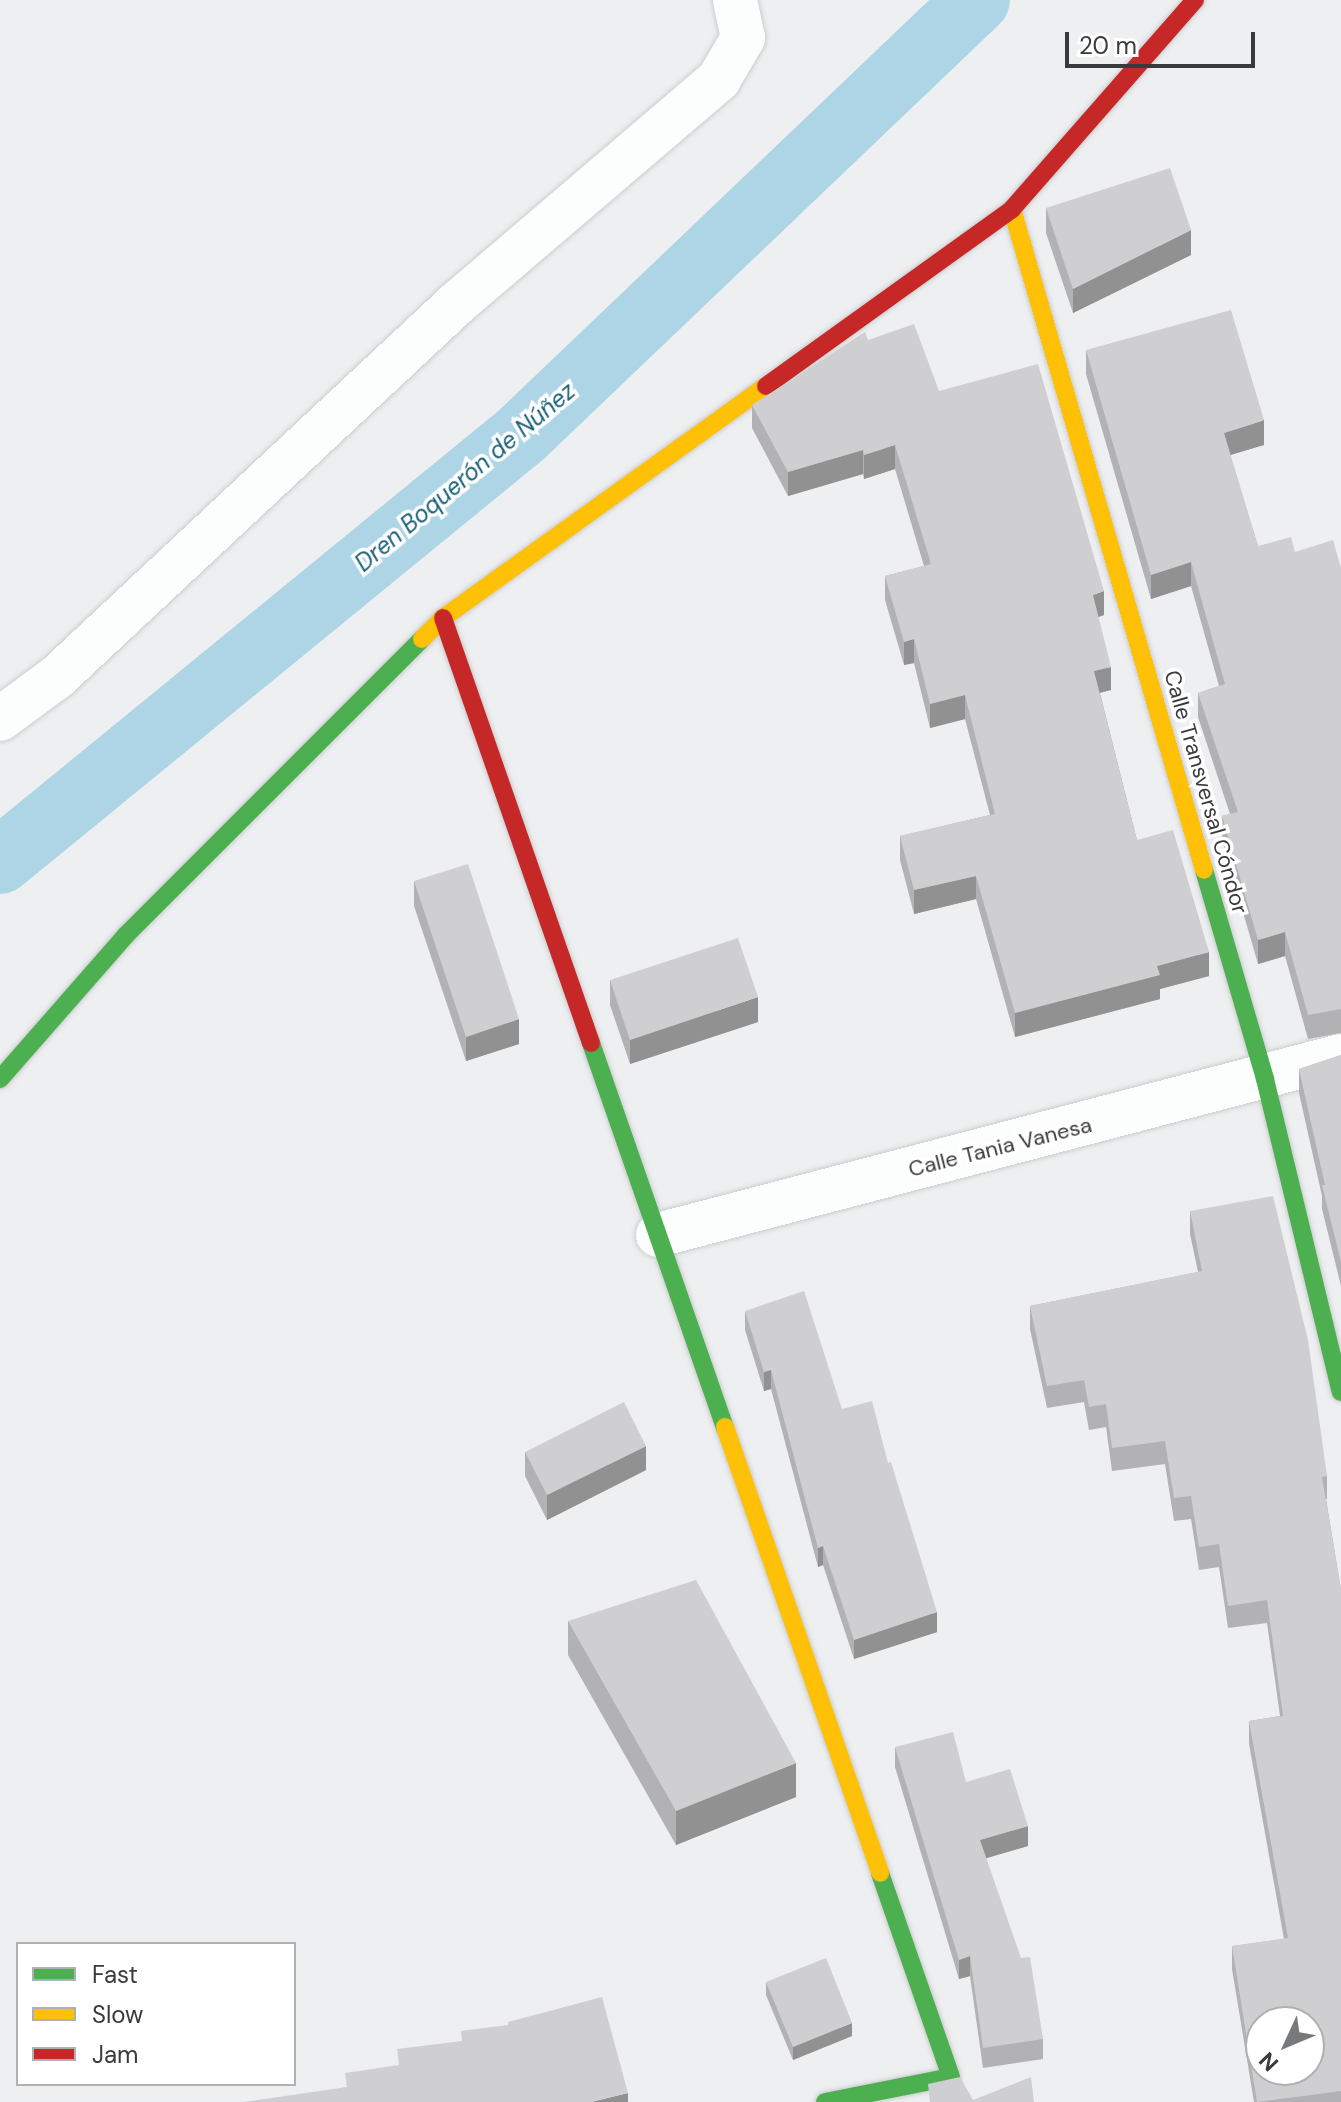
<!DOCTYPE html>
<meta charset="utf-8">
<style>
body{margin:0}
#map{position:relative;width:1341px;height:2102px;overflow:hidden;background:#eeeff1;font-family:"DM Sans",sans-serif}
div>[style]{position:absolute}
.canal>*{height:66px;margin:-33px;padding:0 33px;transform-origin:33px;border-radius:33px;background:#aed5e6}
.roads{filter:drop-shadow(0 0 2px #cccdce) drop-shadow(0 0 2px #cccdce)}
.street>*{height:44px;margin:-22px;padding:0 22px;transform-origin:22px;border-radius:22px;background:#fcfdfd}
.fast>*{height:18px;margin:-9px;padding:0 9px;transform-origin:9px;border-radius:9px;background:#4caf50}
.slow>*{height:18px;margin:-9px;padding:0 9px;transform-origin:9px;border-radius:9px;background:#ffc107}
.jam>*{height:18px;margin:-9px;padding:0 9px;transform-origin:9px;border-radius:9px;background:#c62828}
.wall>*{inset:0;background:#b2b2b4}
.shaded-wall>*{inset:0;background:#919192}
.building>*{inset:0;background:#cfcfd1}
span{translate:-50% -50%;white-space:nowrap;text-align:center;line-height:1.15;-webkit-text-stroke:7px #fff;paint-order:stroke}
.street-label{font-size:22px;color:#393a3b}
.water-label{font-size:24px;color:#1a6078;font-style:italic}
.legend{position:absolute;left:16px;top:1942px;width:280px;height:144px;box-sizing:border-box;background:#fff;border:2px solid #b0b0b1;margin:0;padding:10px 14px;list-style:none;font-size:24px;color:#393a3b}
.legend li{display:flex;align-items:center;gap:16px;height:40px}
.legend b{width:40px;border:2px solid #b0b0b1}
.north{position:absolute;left:1245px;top:2006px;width:80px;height:80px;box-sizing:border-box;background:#fff;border:2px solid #b0b0b1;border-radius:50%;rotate:226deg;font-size:22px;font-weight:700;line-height:32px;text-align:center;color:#393a3b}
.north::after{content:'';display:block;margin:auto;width:28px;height:36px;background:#78797b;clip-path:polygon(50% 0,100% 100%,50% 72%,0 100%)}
.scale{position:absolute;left:1065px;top:32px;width:190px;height:36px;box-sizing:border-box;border:4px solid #393a3b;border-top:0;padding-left:10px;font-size:24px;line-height:28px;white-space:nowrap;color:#393a3b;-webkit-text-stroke:6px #fff;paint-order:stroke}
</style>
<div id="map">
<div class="canal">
<div style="left:0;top:861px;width:673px;rotate:-39.27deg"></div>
<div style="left:521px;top:435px;width:630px;rotate:-43.65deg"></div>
</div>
<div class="roads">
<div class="street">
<div style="left:0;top:719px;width:71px;rotate:-36.4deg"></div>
<div style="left:57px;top:677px;width:546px;rotate:-43.07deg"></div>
<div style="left:456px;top:304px;width:346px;rotate:-40.5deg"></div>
<div style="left:719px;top:79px;width:48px;rotate:-59.7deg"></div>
<div style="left:743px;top:38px;width:39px;rotate:-102deg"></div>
<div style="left:658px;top:1235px;width:706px;rotate:-14.69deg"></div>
</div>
<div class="fast">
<div style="left:1204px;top:870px;width:218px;rotate:73.7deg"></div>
<div style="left:1265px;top:1079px;width:322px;rotate:76.4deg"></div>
<div style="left:591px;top:1043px;width:407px;rotate:70.8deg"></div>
<div style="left:0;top:1079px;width:191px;rotate:-48.8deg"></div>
<div style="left:126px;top:935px;width:419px;rotate:-45deg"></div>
<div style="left:825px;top:2102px;width:128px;rotate:-11.2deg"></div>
<div style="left:951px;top:2077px;width:216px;rotate:-109.2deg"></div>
</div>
<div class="slow">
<div style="left:1012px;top:209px;width:688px;rotate:73.8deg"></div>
<div style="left:422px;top:639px;width:30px;rotate:-45deg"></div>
<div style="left:443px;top:618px;width:398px;rotate:-35.7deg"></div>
<div style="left:725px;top:1427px;width:472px;rotate:70.8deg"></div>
</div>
<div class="jam">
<div style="left:766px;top:386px;width:303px;rotate:-35.7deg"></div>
<div style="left:1012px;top:209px;width:278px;rotate:-48.8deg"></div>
<div style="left:443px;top:618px;width:450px;rotate:70.8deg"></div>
</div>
</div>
<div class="wall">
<div style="clip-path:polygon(1046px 208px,1191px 255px,1073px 313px,1046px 233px)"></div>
<div style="clip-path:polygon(868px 340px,939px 391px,1104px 615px,1098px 617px,1111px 690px,1100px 693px,1137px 840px,1209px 976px,1160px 989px,1160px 999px,1015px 1037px,976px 899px,914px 914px,900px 860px,900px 836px,990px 815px,965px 719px,930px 728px,914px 663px,904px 665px,885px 600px,885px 576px,924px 566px,895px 469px,864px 479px,863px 474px,788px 496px,752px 428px,752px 405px)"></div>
<div style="clip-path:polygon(1086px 350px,1264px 445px,1230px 455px,1258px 546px,1295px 552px,1341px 568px,1341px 1033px,1308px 1039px,1285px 956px,1258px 964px,1222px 840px,1222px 816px,1230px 814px,1198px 717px,1198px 693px,1219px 686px,1191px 586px,1151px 599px,1086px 374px)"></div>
<div style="clip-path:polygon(414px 881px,519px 1044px,466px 1061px,414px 906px)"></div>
<div style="clip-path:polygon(610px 980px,758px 1022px,630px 1064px,610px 1005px)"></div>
<div style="clip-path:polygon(1341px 1055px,1341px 1286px,1322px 1209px,1322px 1196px,1299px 1093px,1299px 1069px)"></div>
<div style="clip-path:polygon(1190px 1211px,1327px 1476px,1327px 1499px,1326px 1499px,1341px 1590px,1341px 2102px,1254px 2102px,1232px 1969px,1232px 1946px,1284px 1939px,1249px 1744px,1249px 1721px,1280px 1716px,1267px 1623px,1228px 1628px,1219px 1567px,1199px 1570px,1191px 1519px,1174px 1521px,1165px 1464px,1112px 1471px,1106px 1427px,1089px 1430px,1084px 1402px,1047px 1408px,1030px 1329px,1030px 1306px,1198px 1272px,1190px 1234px)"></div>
<div style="clip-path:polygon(745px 1311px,842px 1409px,888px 1463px,937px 1632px,854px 1659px,823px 1565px,818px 1567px,771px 1389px,764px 1391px,745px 1330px)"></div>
<div style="clip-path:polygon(525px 1452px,646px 1470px,547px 1520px,525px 1476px)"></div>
<div style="clip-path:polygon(568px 1621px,796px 1797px,676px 1845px,568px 1655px)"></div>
<div style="clip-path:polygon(895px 1747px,966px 1782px,1028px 1846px,986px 1858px,1043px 2039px,1043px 2059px,983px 2068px,970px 1976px,959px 1979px,895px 1767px)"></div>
<div style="clip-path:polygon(766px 1982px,852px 2036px,793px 2060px,766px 1995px)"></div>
</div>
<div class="shaded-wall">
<div style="clip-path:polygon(1191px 230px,1191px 255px,1073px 313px,1073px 289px)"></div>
<div style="clip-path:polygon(1264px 420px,1264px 445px,1224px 457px,1224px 433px)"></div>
<div style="clip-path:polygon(895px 445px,895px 469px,864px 479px,864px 455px)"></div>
<div style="clip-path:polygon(863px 450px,863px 474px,788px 496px,788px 472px)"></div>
<div style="clip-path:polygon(1191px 562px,1191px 586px,1151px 599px,1151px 575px)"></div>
<div style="clip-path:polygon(1104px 591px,1104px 615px,1093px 619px,1093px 595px)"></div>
<div style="clip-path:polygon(914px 639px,914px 663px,904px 665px,904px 642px)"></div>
<div style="clip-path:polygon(1111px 667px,1111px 690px,1094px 694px,1094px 671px)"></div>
<div style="clip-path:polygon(965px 695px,965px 719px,930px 728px,930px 704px)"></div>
<div style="clip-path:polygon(976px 876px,976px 899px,914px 914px,914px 890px)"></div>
<div style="clip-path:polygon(1285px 932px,1285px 956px,1258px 964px,1258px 940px)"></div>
<div style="clip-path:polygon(1209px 952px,1209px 976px,1160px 989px,1160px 999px,1015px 1037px,1015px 1013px,1157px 966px)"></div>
<div style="clip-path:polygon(758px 997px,758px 1022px,630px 1064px,630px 1040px)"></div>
<div style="clip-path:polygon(519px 1019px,519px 1044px,466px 1061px,466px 1037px)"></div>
<div style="clip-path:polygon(771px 1370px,771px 1389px,764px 1391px,764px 1372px)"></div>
<div style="clip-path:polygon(646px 1446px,646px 1470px,547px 1520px,547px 1495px)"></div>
<div style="clip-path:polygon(823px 1546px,823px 1565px,818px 1567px,818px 1548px)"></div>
<div style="clip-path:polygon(937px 1612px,937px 1632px,854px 1659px,854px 1640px)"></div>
<div style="clip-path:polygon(796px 1763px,796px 1797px,676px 1845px,676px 1811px)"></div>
<div style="clip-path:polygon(1028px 1826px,1028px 1846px,980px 1860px,980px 1840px)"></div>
<div style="clip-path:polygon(970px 1956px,970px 1976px,959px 1979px,959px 1960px)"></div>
<div style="clip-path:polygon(852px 2023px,852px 2036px,793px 2060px,793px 2047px)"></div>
<div style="clip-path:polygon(628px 2093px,628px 2102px,591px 2102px)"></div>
</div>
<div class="building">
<div style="clip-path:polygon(1170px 168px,1191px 230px,1073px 289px,1046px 208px)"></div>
<div style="clip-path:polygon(1231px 310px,1264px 420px,1224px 433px,1258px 546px,1291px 537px,1295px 552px,1333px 540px,1341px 568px,1341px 1009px,1308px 1015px,1285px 932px,1258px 940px,1222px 816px,1238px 812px,1198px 693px,1225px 684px,1191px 562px,1151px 575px,1086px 350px)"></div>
<div style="clip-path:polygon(914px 324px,939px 391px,1038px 364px,1104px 591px,1093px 595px,1111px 667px,1094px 671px,1137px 840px,1173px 830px,1209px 952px,1157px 966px,1160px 975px,1015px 1013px,976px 876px,914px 890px,900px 836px,995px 814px,965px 695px,930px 704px,914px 639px,904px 642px,885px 576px,931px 564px,895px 445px,864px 455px,863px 450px,788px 472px,752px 405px,865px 332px,868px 340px)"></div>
<div style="clip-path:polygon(468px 864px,519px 1019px,466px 1037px,414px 881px)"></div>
<div style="clip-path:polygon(738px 938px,758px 997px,630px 1040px,610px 980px)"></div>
<div style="clip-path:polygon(1341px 1055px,1341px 1262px,1322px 1185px,1325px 1185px,1299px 1069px)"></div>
<div style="clip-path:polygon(evenodd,1273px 1196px,1308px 1340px,1327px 1476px,1322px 1477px,1341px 1590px,1341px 2091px,1257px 2102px,1232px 1946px,1288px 1938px,1249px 1721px,1283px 1716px,1267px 1600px,1228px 1606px,1219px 1544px,1199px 1547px,1191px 1496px,1174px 1498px,1165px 1441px,1112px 1448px,1106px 1404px,1089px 1407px,1084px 1380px,1047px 1386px,1030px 1306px,1202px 1271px,1190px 1211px,1273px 1196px,1261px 2022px,1309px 2022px,1309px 2070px,1261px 2070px,1261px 2022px)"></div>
<div style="clip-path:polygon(804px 1291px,842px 1409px,872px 1401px,888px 1463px,891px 1462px,937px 1612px,854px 1640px,823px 1546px,818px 1548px,771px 1370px,764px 1372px,745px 1311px)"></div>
<div style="clip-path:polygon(624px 1402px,646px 1446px,547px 1495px,525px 1452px)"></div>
<div style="clip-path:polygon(696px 1580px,796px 1763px,676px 1811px,568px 1621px)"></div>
<div style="clip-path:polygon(953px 1732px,966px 1782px,1010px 1769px,1028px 1826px,980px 1840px,1021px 1958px,1030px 1957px,1043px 2039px,983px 2048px,970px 1956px,959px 1960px,895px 1747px)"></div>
<div style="clip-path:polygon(826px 1958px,852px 2023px,793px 2047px,766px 1982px)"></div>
<div style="clip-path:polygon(602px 1997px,628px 2093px,591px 2102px,243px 2102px,347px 2087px,345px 2073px,399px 2065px,397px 2049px,462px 2041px,461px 2031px,508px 2025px,508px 2022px)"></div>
<div style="clip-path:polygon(960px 2077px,973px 2100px,1031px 2077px,1034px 2102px,930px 2102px,928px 2084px)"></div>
</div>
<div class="street-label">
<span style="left:1206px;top:792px;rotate:74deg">Calle Transversal Cóndor</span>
<span style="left:1000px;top:1147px;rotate:-14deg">Calle Tania Vanesa</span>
</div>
<div class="water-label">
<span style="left:465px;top:477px;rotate:-40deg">Dren Boquerón de Núñez</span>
</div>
<ul class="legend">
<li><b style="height:10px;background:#4caf50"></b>Fast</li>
<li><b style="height:10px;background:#ffc107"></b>Slow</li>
<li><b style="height:10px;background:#c62828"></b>Jam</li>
</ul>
<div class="north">N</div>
<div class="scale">20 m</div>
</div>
